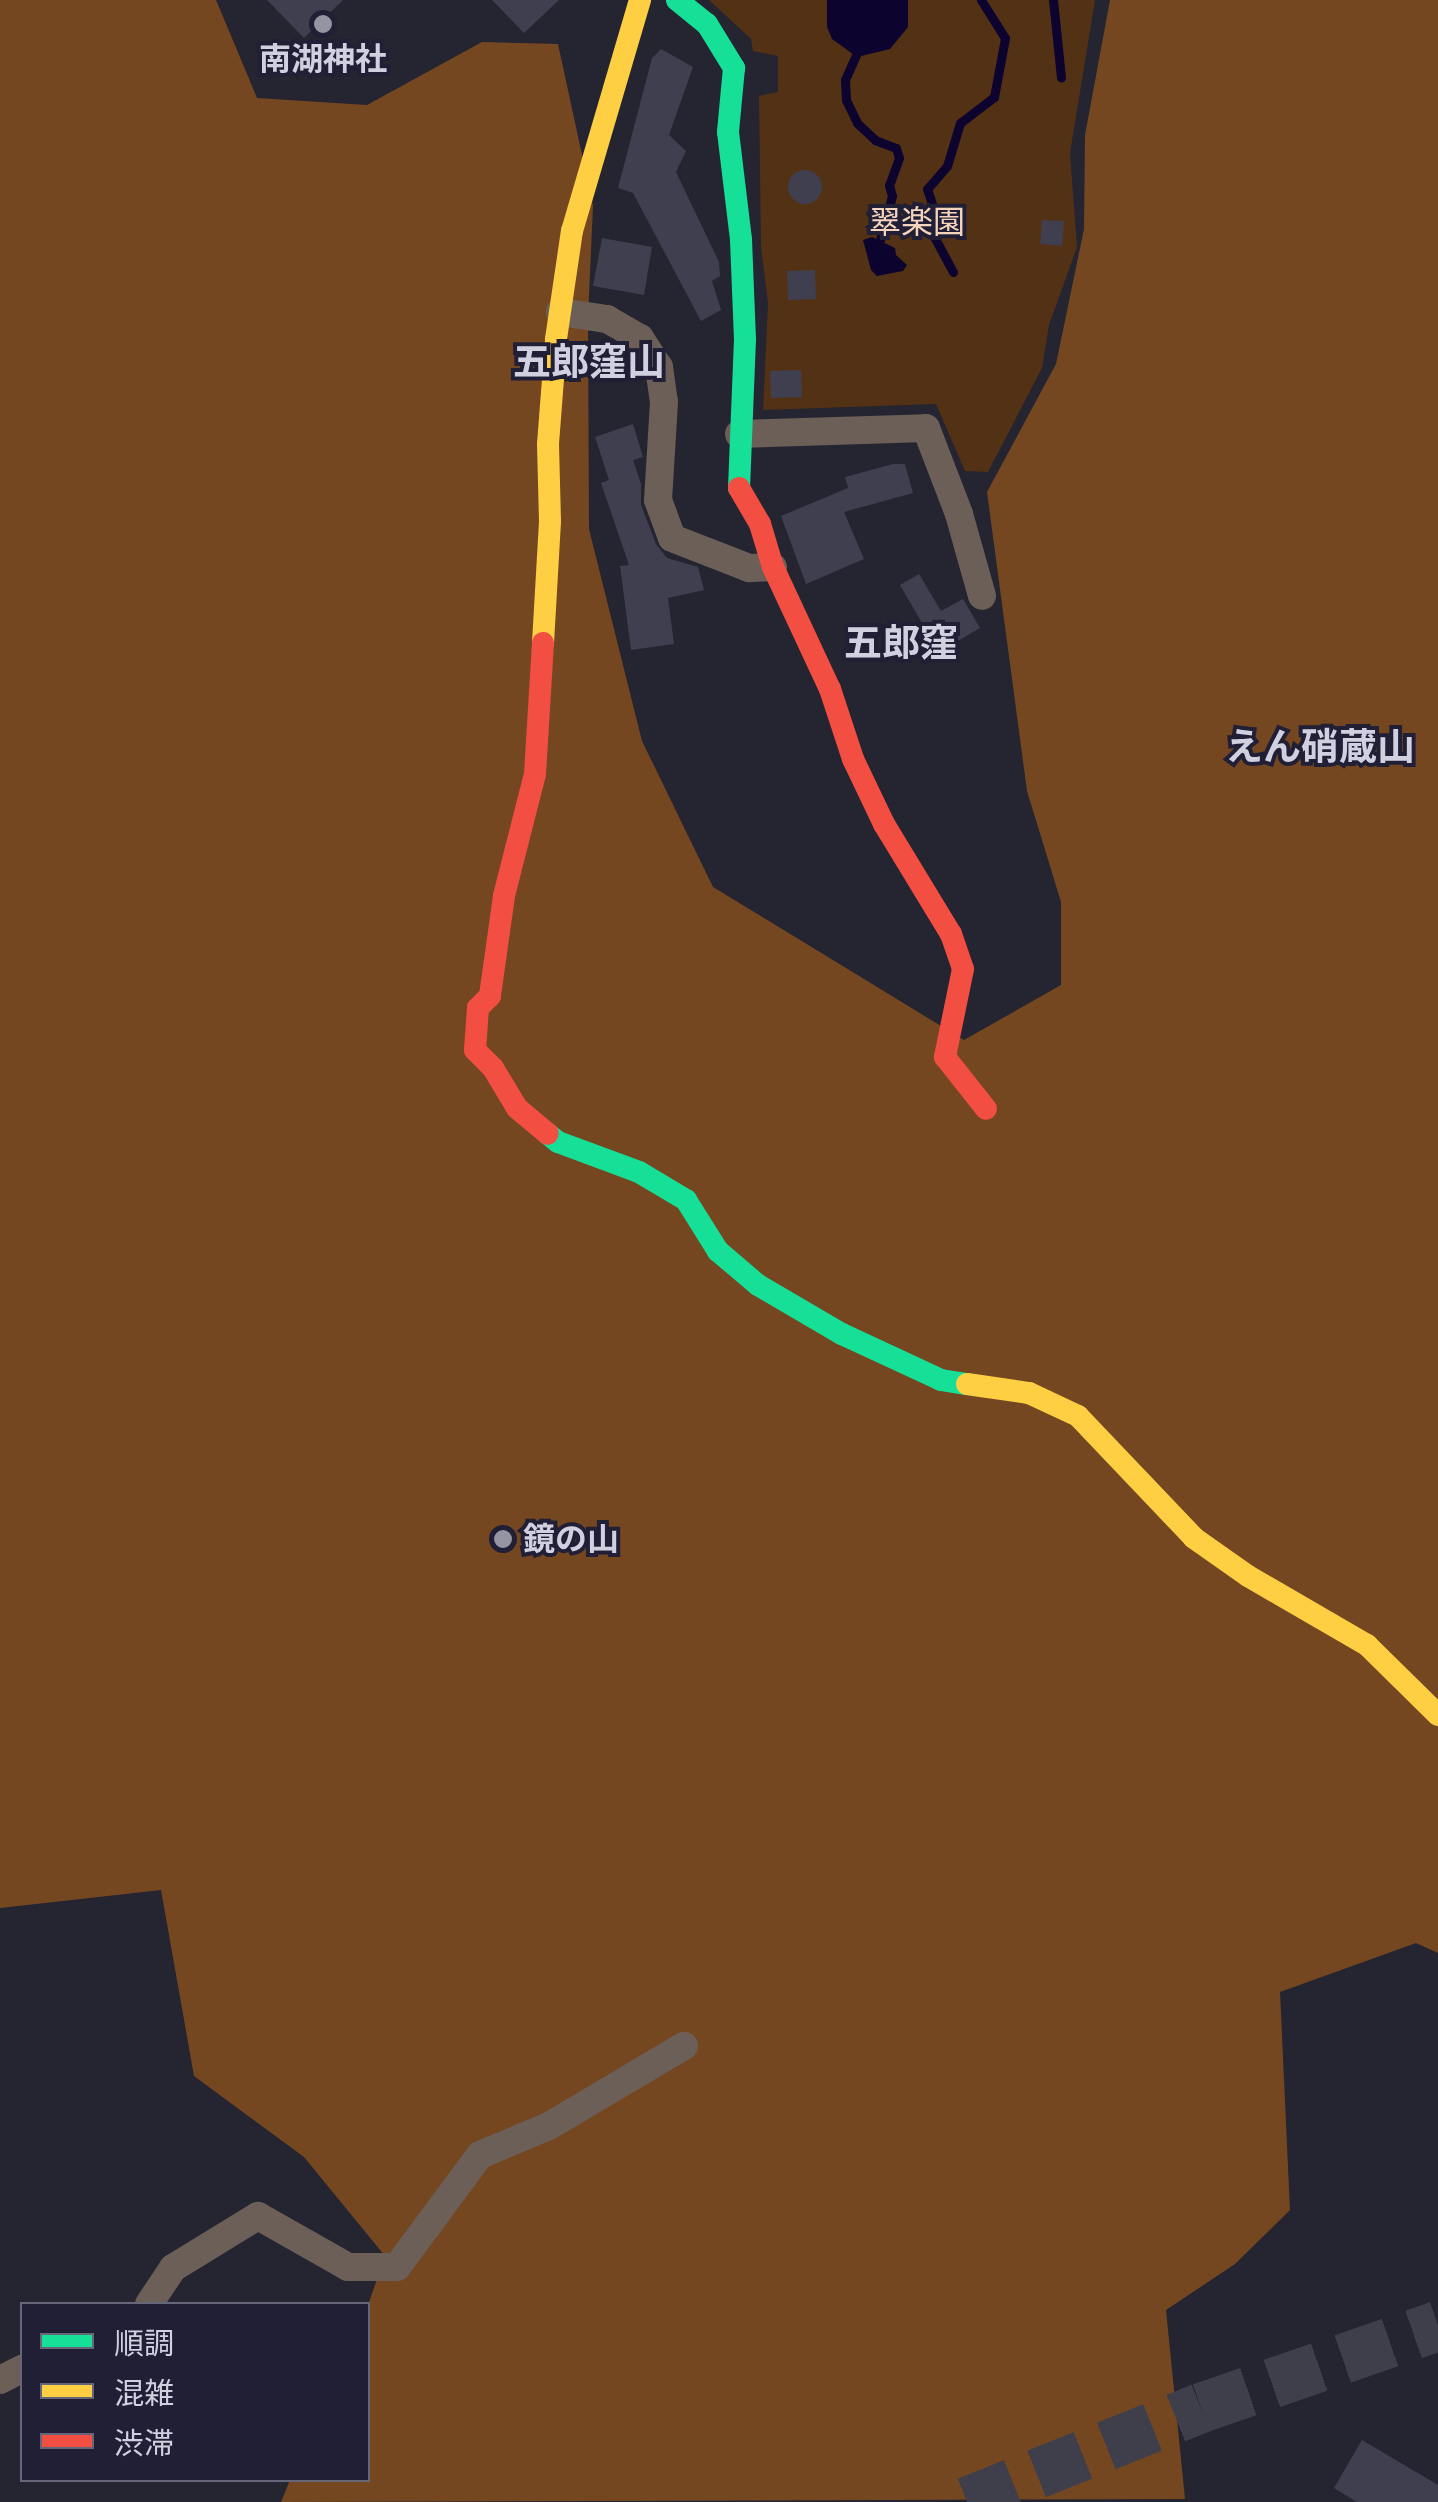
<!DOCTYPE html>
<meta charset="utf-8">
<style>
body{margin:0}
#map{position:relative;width:1438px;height:2502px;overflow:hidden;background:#252431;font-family:"Space Grotesk","Noto Sans JP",sans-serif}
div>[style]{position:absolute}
.green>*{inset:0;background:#533115}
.forest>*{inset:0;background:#754721}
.water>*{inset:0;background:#0c032e}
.stream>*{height:9px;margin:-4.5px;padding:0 4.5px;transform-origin:4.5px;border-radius:4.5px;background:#0c032e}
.building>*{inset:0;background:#403f4f}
.round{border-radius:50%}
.highway-tunnel>*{height:50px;margin-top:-25px;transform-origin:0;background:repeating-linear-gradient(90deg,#3f3e4b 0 50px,transparent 0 75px)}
.street>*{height:28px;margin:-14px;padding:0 14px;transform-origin:14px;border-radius:14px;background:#6b5f57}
.fast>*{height:22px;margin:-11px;padding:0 11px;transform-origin:11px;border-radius:11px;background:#16e098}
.slow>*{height:22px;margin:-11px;padding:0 11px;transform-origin:11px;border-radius:11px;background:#ffcf43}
.jam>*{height:22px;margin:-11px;padding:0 11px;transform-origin:11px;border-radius:11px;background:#f24e42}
.dots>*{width:28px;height:28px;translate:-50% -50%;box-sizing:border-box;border:5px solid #201f36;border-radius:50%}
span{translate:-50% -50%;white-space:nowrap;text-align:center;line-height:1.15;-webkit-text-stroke:8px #201f36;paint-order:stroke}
.poi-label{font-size:32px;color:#d0d0e0;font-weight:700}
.left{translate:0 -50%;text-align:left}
.park-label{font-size:32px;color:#f5d3bc}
.quarter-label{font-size:38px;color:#d0d0e0;font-weight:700}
.legend{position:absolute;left:20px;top:2302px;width:350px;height:180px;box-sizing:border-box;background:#201f36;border:2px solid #66667a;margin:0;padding:12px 18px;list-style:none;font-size:30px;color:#d0d0e0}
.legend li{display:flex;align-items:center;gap:20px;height:50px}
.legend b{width:50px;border:2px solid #66667a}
</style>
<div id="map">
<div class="green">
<div style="clip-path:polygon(709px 0,1095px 0,1070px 153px,1077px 247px,1049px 325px,1042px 368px,988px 472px,965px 471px,936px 404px,763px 410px,768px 303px,761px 247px,759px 96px,778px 92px,778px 56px,753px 51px,751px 39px)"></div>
</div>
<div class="forest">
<div style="clip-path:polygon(0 0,216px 0,257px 98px,367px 105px,482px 42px,558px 44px,593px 206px,588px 318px,589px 529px,642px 741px,713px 887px,964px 1040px,1061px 985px,1061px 902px,1027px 791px,987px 492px,1056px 364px,1084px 229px,1085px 135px,1110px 0,1438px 0,1438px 1953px,1416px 1943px,1280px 1992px,1290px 2210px,1235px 2264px,1166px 2310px,1185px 2499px,281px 2502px,290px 2480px,368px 2480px,368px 2305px,385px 2256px,304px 2157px,194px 2076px,161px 1890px,0 1908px)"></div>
</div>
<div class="water">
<div style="clip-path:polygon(827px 0,908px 0,908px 27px,890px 49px,857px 57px,832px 39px,827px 27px)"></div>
<div style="clip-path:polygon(872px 237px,895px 248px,896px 255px,907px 265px,903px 271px,877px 276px,871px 270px,863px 240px)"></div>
</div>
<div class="stream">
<div style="left:1053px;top:0;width:78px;rotate:84.1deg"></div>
<div style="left:860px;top:46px;width:37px;rotate:114deg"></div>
<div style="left:845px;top:80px;width:20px;rotate:87deg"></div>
<div style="left:846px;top:100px;width:25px;rotate:64deg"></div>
<div style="left:857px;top:123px;width:25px;rotate:43deg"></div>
<div style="left:875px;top:140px;width:22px;rotate:21deg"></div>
<div style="left:896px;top:148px;width:10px;rotate:73deg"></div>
<div style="left:899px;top:158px;width:29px;rotate:110deg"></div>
<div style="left:889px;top:185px;width:11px;rotate:75deg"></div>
<div style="left:892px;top:196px;width:46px;rotate:105.3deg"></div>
<div style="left:953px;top:272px;width:49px;rotate:-118.1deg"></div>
<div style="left:930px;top:229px;width:22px;rotate:-82deg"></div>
<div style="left:933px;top:207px;width:19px;rotate:-108deg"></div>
<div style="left:927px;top:189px;width:30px;rotate:-49deg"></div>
<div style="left:947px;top:166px;width:45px;rotate:-73.2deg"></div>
<div style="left:960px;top:123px;width:43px;rotate:-37.4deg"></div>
<div style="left:994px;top:97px;width:60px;rotate:-79.4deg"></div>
<div style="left:1005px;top:38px;width:45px;rotate:-122.3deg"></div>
</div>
<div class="building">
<div style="clip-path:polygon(267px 0,343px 0,304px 38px)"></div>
<div style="clip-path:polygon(492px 0,559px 0,524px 33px)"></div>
<div style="clip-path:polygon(661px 49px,693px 67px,669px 135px,686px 151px,676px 172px,719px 262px,720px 276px,712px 281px,721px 310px,701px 321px,633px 193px,618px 188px,652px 58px)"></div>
<div class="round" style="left:788px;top:170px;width:34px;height:34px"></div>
<div style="clip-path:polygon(1042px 220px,1064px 221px,1062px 246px,1040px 244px)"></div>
<div style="clip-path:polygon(602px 238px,652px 247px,644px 295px,593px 286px)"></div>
<div style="clip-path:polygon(815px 270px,816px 299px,788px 300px,787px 271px)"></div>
<div style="clip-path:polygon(801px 370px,802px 397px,771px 398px,770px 371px)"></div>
<div style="clip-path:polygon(633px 424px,643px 457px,633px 460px,641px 484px,641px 505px,656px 544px,667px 558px,698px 567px,704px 590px,668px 598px,674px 644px,631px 650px,620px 566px,629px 565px,601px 483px,609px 480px,595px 437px)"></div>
<div style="clip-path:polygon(893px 464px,905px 464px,913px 493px,844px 512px,864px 559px,806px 584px,781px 516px,848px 488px,845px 477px)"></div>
<div style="clip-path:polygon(919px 574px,941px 611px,963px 599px,980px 628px,939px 652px,900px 585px)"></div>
<div style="clip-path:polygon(1362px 2440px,1438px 2485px,1438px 2502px,1357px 2502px,1334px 2488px)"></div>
</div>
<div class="highway-tunnel">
<div style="left:967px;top:2502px;width:252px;rotate:-21.9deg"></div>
<div style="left:1201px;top:2408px;width:251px;rotate:-19.1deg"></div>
</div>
<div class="street">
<div style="left:560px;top:312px;width:48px;rotate:8.5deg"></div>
<div style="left:607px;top:319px;width:38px;rotate:30deg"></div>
<div style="left:640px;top:338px;width:35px;rotate:57deg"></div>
<div style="left:659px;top:367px;width:35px;rotate:82deg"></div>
<div style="left:664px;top:402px;width:98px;rotate:93.5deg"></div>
<div style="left:658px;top:500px;width:40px;rotate:69.8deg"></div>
<div style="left:672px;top:538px;width:83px;rotate:21.3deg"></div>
<div style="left:749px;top:568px;width:24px;rotate:-2deg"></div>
<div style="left:739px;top:434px;width:187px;rotate:-1.8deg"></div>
<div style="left:926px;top:428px;width:92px;rotate:69deg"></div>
<div style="left:959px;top:514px;width:85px;rotate:74.3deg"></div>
<div style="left:149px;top:2304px;width:43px;rotate:-56.3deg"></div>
<div style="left:173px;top:2268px;width:100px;rotate:-31.5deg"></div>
<div style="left:258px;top:2216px;width:103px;rotate:29.5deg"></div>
<div style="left:348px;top:2267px;width:49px"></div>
<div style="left:397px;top:2267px;width:139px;rotate:-53.5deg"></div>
<div style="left:480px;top:2155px;width:75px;rotate:-22.8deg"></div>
<div style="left:549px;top:2126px;width:157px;rotate:-30.7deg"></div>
<div style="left:0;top:2380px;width:25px;rotate:-27deg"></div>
</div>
<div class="fast">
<div style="left:677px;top:0;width:38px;rotate:39deg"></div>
<div style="left:707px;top:24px;width:52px;rotate:58.5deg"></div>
<div style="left:734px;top:68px;width:64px;rotate:95.4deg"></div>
<div style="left:728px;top:132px;width:109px;rotate:83.1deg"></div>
<div style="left:741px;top:240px;width:99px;rotate:87.7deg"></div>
<div style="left:745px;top:339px;width:149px;rotate:92.3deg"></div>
<div style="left:548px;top:1134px;width:13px;rotate:39deg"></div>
<div style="left:558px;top:1142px;width:86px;rotate:20.3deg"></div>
<div style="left:639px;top:1172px;width:55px;rotate:30.8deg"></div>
<div style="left:686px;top:1200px;width:60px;rotate:57.9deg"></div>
<div style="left:718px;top:1251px;width:52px;rotate:40.4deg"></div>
<div style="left:758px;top:1285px;width:97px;rotate:30.3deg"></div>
<div style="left:842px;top:1334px;width:109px;rotate:24.9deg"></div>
<div style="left:941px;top:1380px;width:26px;rotate:9deg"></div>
</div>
<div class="slow">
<div style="left:543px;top:643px;width:122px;rotate:-86.7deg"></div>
<div style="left:550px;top:521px;width:77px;rotate:-91.5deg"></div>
<div style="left:548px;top:444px;width:105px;rotate:-85.6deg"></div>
<div style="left:556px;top:339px;width:109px;rotate:-81.6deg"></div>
<div style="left:572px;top:231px;width:241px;rotate:-73.6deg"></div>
<div style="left:967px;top:1384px;width:63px;rotate:8.3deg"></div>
<div style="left:1029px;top:1393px;width:54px;rotate:25.1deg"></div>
<div style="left:1078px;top:1416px;width:168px;rotate:46.4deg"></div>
<div style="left:1194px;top:1538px;width:66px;rotate:35.1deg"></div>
<div style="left:1248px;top:1576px;width:138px;rotate:30.1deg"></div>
<div style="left:1367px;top:1645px;width:100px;rotate:44.6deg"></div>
</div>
<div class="jam">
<div style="left:739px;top:488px;width:42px;rotate:59.7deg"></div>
<div style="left:760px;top:524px;width:45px;rotate:73.2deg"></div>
<div style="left:773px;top:567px;width:135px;rotate:65deg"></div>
<div style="left:830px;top:689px;width:74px;rotate:71.8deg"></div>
<div style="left:853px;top:759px;width:72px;rotate:64.5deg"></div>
<div style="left:884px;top:824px;width:129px;rotate:58.7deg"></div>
<div style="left:951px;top:934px;width:37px;rotate:71deg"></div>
<div style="left:963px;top:969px;width:90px;rotate:101.6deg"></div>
<div style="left:945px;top:1057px;width:66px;rotate:51.7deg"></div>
<div style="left:543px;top:643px;width:131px;rotate:93.5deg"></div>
<div style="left:535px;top:774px;width:126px;rotate:104.3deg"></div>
<div style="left:504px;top:896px;width:101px;rotate:98deg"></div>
<div style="left:490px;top:996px;width:17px;rotate:135deg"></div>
<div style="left:478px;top:1008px;width:42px;rotate:94.1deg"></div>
<div style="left:475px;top:1050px;width:25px;rotate:45deg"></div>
<div style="left:493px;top:1068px;width:47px;rotate:59deg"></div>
<div style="left:517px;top:1108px;width:40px;rotate:40deg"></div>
</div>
<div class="dots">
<div style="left:323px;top:24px;background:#9494a3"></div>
<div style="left:503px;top:1539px;background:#9494a3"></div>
</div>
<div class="poi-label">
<span style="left:323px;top:59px">南湖神社</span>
<span class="left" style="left:523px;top:1539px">鏡の山</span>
</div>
<div class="park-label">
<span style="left:917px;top:222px">翠楽園</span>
</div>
<div class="quarter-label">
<span style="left:589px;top:363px">五郎窪山</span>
<span style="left:901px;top:644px">五郎窪</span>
<span style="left:1320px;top:748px">えん硝蔵山</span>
</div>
<ul class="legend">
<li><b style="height:12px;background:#16e098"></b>順調</li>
<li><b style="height:12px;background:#ffcf43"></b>混雑</li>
<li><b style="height:12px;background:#f24e42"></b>渋滞</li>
</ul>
</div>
